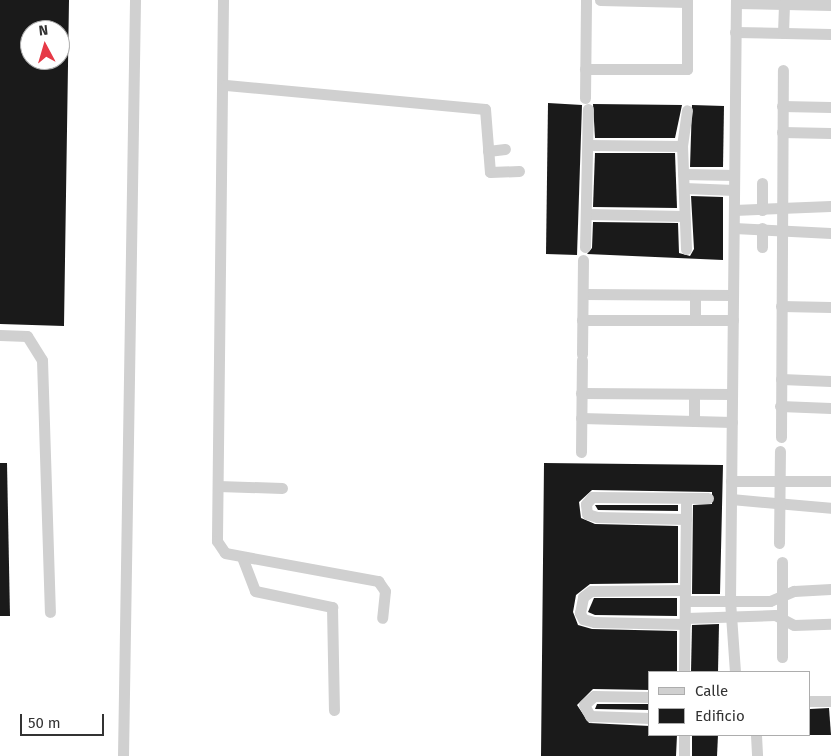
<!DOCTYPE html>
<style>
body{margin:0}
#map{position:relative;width:831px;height:756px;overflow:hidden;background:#fff;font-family:"Fira Sans",sans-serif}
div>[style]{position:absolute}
.building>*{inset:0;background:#1a1a1a}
.minor>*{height:11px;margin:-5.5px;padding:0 5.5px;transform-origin:5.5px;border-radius:5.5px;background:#d0d0d0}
span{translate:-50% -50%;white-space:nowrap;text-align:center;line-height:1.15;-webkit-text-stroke:5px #fff;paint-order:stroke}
.legend{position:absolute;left:648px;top:671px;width:162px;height:65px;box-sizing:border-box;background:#fff;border:1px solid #adadad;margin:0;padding:6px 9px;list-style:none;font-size:15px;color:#333}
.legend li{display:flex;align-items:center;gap:10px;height:25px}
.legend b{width:25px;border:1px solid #adadad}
.north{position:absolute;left:20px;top:20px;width:50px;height:50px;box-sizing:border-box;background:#fff;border:1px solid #adadad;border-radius:50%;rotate:354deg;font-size:14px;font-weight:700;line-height:20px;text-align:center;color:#333}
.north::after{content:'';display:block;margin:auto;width:18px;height:22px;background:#e63946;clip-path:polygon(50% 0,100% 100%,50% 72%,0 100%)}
.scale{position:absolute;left:20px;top:714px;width:84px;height:22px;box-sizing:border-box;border:2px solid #333;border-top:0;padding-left:6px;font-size:15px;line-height:18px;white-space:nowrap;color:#333;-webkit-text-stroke:4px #fff;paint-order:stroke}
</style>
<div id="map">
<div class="building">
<div style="clip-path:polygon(evenodd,0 0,69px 0,64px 326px,0 324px,0 0,30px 30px,60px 30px,60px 60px,30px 60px,30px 30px)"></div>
<div style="clip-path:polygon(548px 103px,582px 105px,577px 255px,546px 254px)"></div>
<div style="clip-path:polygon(593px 104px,682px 105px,675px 138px,595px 138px)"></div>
<div style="clip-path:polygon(692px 105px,724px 106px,723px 167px,690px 167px)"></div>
<div style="clip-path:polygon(595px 153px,675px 153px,677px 208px,593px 207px)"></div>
<div style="clip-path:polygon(691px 196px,723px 197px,723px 260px,587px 254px,592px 248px,593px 222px,678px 223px,679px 253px,690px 256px,694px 249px)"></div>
<div style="clip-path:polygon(0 463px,7px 463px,10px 616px,0 616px)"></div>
<div style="clip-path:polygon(544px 463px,723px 465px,720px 594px,692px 594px,693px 505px,712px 504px,712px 492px,592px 490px,579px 502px,581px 518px,595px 524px,678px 526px,678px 583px,590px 584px,576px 595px,573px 612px,578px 625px,592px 629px,677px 631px,677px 672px,650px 672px,650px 690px,593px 689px,577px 705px,589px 723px,650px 726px,650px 735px,677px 735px,676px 756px,541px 756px)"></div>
<div style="clip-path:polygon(595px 505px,678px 505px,678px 511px,598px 510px)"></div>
<div style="clip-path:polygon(594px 598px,677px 598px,677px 616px,595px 615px,588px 612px)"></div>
<div style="clip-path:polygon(719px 624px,718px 672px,691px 672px,692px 625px)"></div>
<div style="clip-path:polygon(597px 704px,650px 704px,650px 710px,595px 709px)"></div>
<div style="clip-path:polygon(829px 708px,831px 735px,810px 735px,810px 709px)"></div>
<div style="clip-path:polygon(692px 735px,718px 735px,717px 756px,692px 756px)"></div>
</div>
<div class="minor">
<div style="left:223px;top:0;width:541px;rotate:90.64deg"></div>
<div style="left:217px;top:541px;width:14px;rotate:56deg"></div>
<div style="left:225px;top:553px;width:156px;rotate:10.4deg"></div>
<div style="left:378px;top:581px;width:12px;rotate:55deg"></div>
<div style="left:385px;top:591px;width:27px;rotate:96deg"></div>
<div style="left:600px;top:0;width:87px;rotate:1.3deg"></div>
<div style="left:736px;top:3px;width:95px;rotate:1.2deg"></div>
<div style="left:735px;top:32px;width:96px;rotate:1.2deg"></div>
<div style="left:783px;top:33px;width:29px;rotate:-88deg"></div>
<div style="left:585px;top:69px;width:102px"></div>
<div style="left:687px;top:69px;width:69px;rotate:-90deg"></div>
<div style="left:226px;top:85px;width:260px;rotate:5.3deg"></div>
<div style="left:485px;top:109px;width:63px;rotate:85.5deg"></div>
<div style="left:490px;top:172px;width:29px;rotate:-2deg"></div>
<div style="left:585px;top:98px;width:98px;rotate:-89.4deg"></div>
<div style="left:782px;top:106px;width:49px;rotate:1.2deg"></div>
<div style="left:782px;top:132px;width:49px;rotate:1.2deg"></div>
<div style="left:588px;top:145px;width:94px;rotate:0.6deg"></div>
<div style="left:488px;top:151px;width:17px;rotate:-7deg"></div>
<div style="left:683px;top:174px;width:51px;rotate:1.1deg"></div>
<div style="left:762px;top:183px;width:27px;rotate:90deg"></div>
<div style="left:684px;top:188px;width:50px;rotate:2.3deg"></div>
<div style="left:734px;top:210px;width:97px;rotate:-2.4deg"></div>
<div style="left:586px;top:214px;width:97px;rotate:1.2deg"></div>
<div style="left:734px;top:228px;width:97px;rotate:3deg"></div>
<div style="left:762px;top:228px;width:19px;rotate:90deg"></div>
<div style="left:585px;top:247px;width:138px;rotate:-88.8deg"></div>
<div style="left:686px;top:249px;width:103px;rotate:-92.2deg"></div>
<div style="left:682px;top:146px;width:36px;rotate:-82deg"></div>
<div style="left:583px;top:294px;width:150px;rotate:0.4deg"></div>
<div style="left:781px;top:306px;width:50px;rotate:1.1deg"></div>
<div style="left:582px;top:320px;width:151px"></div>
<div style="left:695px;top:320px;width:25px;rotate:-90deg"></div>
<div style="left:0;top:335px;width:27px;rotate:2deg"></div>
<div style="left:27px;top:336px;width:28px;rotate:58deg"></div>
<div style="left:42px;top:360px;width:252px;rotate:88.2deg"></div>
<div style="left:582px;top:354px;width:94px;rotate:-89.4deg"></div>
<div style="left:781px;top:379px;width:50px;rotate:2.3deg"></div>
<div style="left:581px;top:393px;width:151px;rotate:0.4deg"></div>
<div style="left:780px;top:406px;width:51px;rotate:2.2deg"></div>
<div style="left:581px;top:418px;width:151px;rotate:1.5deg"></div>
<div style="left:694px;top:421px;width:27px;rotate:-90deg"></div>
<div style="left:781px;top:437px;width:367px;rotate:-89.7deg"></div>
<div style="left:581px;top:452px;width:92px;rotate:-89.4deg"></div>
<div style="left:731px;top:481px;width:100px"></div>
<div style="left:218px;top:486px;width:64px;rotate:1.8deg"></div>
<div style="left:731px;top:499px;width:100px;rotate:5.1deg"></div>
<div style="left:686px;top:519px;width:89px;rotate:-178.7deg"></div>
<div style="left:597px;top:517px;width:10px;rotate:-163deg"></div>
<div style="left:587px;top:514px;width:10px;rotate:-96deg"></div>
<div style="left:586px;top:504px;width:9px;rotate:-49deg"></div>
<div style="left:592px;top:497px;width:116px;rotate:0.5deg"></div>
<div style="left:779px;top:543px;width:92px;rotate:-89.4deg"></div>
<div style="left:242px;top:557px;width:36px;rotate:69deg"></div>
<div style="left:255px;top:591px;width:79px;rotate:11.7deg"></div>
<div style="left:332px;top:607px;width:103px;rotate:88.9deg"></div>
<div style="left:685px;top:601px;width:85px"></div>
<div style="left:770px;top:601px;width:26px;rotate:-23deg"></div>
<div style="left:794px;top:591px;width:37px;rotate:-3deg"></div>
<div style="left:686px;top:618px;width:89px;rotate:-1.9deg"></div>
<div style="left:775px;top:615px;width:21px;rotate:28deg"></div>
<div style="left:794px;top:625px;width:37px;rotate:-2deg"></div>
<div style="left:685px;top:624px;width:91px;rotate:-178.7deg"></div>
<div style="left:594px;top:622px;width:11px;rotate:-165deg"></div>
<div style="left:583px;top:619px;width:7px;rotate:-117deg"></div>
<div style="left:580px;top:613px;width:16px;rotate:-79deg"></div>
<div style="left:583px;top:597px;width:10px;rotate:-37deg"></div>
<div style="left:591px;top:591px;width:94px;rotate:-0.6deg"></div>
<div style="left:782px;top:657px;width:95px;rotate:-90deg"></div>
<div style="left:684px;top:672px;width:174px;rotate:-89.3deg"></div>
<div style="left:735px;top:672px;width:71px;rotate:-94deg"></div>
<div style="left:730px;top:601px;width:601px;rotate:-89.43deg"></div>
<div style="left:650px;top:697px;width:56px;rotate:-179deg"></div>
<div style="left:594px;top:696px;width:13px;rotate:138deg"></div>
<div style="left:584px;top:705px;width:13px;rotate:61deg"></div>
<div style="left:590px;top:716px;width:60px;rotate:1.9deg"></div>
<div style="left:810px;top:701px;width:21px"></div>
<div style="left:756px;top:735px;width:21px;rotate:87deg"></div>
<div style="left:123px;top:756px;width:756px;rotate:-89.09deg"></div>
<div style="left:684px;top:756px;width:21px;rotate:-90deg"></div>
</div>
<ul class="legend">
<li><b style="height:6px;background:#d0d0d0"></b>Calle</li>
<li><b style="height:14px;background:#1a1a1a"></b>Edificio</li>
</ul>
<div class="north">N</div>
<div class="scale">50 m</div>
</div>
